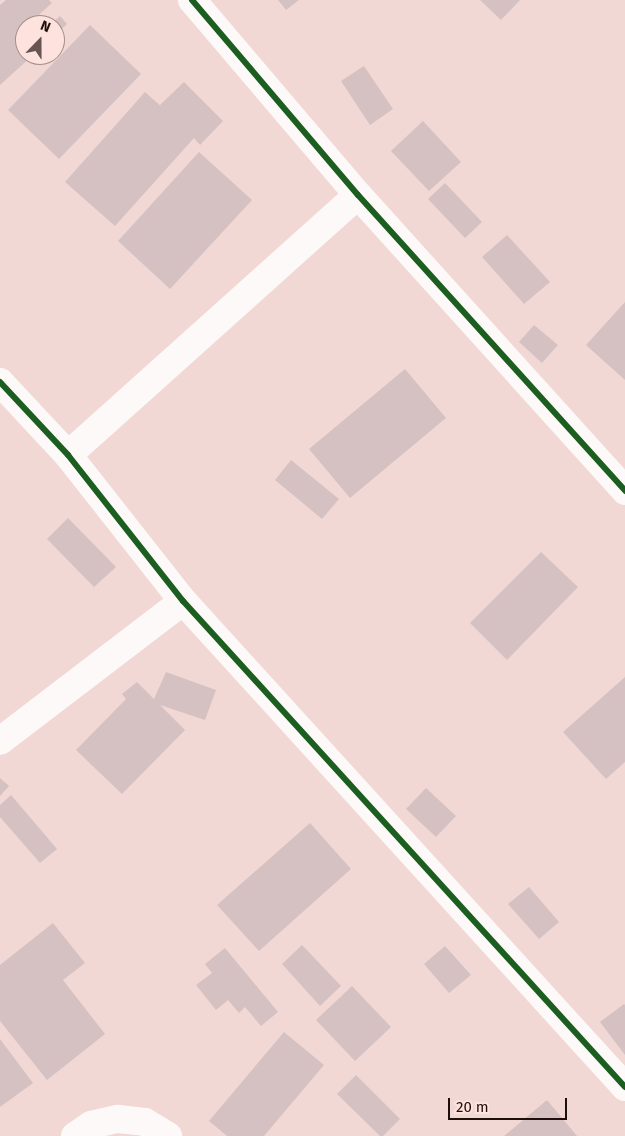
<!DOCTYPE html>
<style>
body{margin:0}
#map{position:relative;width:625px;height:1136px;overflow:hidden;background:#f1d8d5;font-family:"Fira Sans",sans-serif}
div>[style]{position:absolute}
.building>*{inset:0;background:#d5c1c1}
.minor>*{height:28px;margin:-14px;padding:0 14px;transform-origin:14px;border-radius:14px;background:#fdf9f9}
.cycleway>*{height:6px;margin:-3px;padding:0 3px;transform-origin:3px;border-radius:3px;background:#1b5e20}
span{translate:-50% -50%;white-space:nowrap;text-align:center;line-height:1.15;-webkit-text-stroke:4.5px #fee2de;paint-order:stroke}
.north{position:absolute;left:15px;top:15px;width:50px;height:50px;box-sizing:border-box;background:#fee2de;border:1px solid #a48e8a;border-radius:50%;rotate:22deg;font-size:14px;font-weight:700;line-height:20px;text-align:center;color:#1e0f0d}
.north::after{content:'';display:block;margin:auto;width:18px;height:22px;background:#685553;clip-path:polygon(50% 0,100% 100%,50% 72%,0 100%)}
.scale{position:absolute;left:448px;top:1098px;width:119px;height:22px;box-sizing:border-box;border:2px solid #1e0f0d;border-top:0;padding-left:6px;font-size:15px;line-height:18px;white-space:nowrap;color:#1e0f0d;-webkit-text-stroke:4px #fee2de;paint-order:stroke}
</style>
<div id="map">
<div class="building">
<div style="clip-path:polygon(6px 0,49px 0,52px 3px,33px 20px,38px 25px,25px 25px,25px 55px,33px 55px,0 85px,0 5px)"></div>
<div style="clip-path:polygon(278px 0,299px 0,286px 10px)"></div>
<div style="clip-path:polygon(480px 0,520px 0,501px 20px)"></div>
<div style="clip-path:polygon(60px 16px,67px 24px,55px 35px,55px 25px,50px 25px)"></div>
<div style="clip-path:polygon(90px 25px,141px 74px,59px 159px,8px 110px)"></div>
<div style="clip-path:polygon(364px 66px,393px 109px,370px 125px,341px 81px)"></div>
<div style="clip-path:polygon(184px 82px,223px 121px,200px 145px,194px 138px,115px 226px,65px 182px,145px 92px,164px 109px,160px 105px)"></div>
<div style="clip-path:polygon(423px 121px,461px 162px,429px 191px,391px 151px)"></div>
<div style="clip-path:polygon(199px 152px,252px 200px,170px 289px,118px 241px)"></div>
<div style="clip-path:polygon(445px 183px,482px 222px,465px 238px,428px 199px)"></div>
<div style="clip-path:polygon(507px 235px,550px 282px,524px 304px,482px 257px)"></div>
<div style="clip-path:polygon(625px 302px,625px 380px,586px 345px)"></div>
<div style="clip-path:polygon(534px 325px,558px 345px,542px 363px,519px 342px)"></div>
<div style="clip-path:polygon(405px 369px,446px 418px,350px 498px,309px 449px)"></div>
<div style="clip-path:polygon(291px 460px,339px 499px,322px 519px,275px 480px)"></div>
<div style="clip-path:polygon(68px 518px,116px 567px,94px 587px,47px 539px)"></div>
<div style="clip-path:polygon(541px 552px,578px 587px,507px 660px,470px 623px)"></div>
<div style="clip-path:polygon(166px 672px,216px 690px,205px 720px,160px 705px,185px 730px,122px 794px,76px 750px,126px 699px,122px 694px,137px 682px,154px 699px)"></div>
<div style="clip-path:polygon(625px 677px,625px 762px,606px 779px,563px 732px)"></div>
<div style="clip-path:polygon(0 778px,9px 786px,0 796px)"></div>
<div style="clip-path:polygon(426px 788px,456px 816px,436px 837px,406px 809px)"></div>
<div style="clip-path:polygon(11px 795px,57px 849px,40px 863px,0 817px,0 805px)"></div>
<div style="clip-path:polygon(310px 823px,351px 869px,259px 951px,217px 905px)"></div>
<div style="clip-path:polygon(529px 887px,559px 922px,539px 939px,508px 904px)"></div>
<div style="clip-path:polygon(53px 923px,85px 963px,63px 980px,105px 1034px,47px 1080px,0 1021px,0 965px)"></div>
<div style="clip-path:polygon(302px 945px,341px 986px,320px 1006px,282px 964px)"></div>
<div style="clip-path:polygon(445px 946px,471px 975px,449px 993px,424px 964px)"></div>
<div style="clip-path:polygon(225px 948px,278px 1012px,261px 1026px,245px 1007px,239px 1013px,228px 1000px,216px 1010px,196px 985px,212px 973px,205px 964px)"></div>
<div style="clip-path:polygon(352px 986px,391px 1027px,355px 1061px,316px 1020px)"></div>
<div style="clip-path:polygon(624px 1004px,625px 1005px,625px 1055px,600px 1022px)"></div>
<div style="clip-path:polygon(284px 1032px,324px 1065px,264px 1136px,227px 1136px,209px 1121px)"></div>
<div style="clip-path:polygon(0 1039px,33px 1083px,0 1107px)"></div>
<div style="clip-path:polygon(356px 1075px,400px 1119px,383px 1136px,380px 1136px,337px 1094px)"></div>
<div style="clip-path:polygon(547px 1100px,577px 1136px,504px 1136px)"></div>
</div>
<div class="minor">
<div style="left:192px;top:0;width:256px;rotate:49.6deg"></div>
<div style="left:358px;top:195px;width:399px;rotate:47.9deg"></div>
<div style="left:0;top:382px;width:100px;rotate:47deg"></div>
<div style="left:68px;top:455px;width:186px;rotate:51.8deg"></div>
<div style="left:183px;top:601px;width:657px;rotate:47.71deg"></div>
<div style="left:68px;top:455px;width:389px;rotate:-41.9deg"></div>
<div style="left:0;top:741px;width:230px;rotate:-37.4deg"></div>
<div style="left:75px;top:1136px;width:19px;rotate:-35deg"></div>
<div style="left:91px;top:1125px;width:28px;rotate:-13deg"></div>
<div style="left:118px;top:1119px;width:27px;rotate:6deg"></div>
<div style="left:145px;top:1122px;width:27px;rotate:31deg"></div>
</div>
<div class="cycleway">
<div style="left:192px;top:0;width:256px;rotate:49.6deg"></div>
<div style="left:358px;top:195px;width:399px;rotate:47.9deg"></div>
<div style="left:0;top:382px;width:100px;rotate:47deg"></div>
<div style="left:68px;top:455px;width:186px;rotate:51.8deg"></div>
<div style="left:183px;top:601px;width:657px;rotate:47.71deg"></div>
</div>
<div class="north">N</div>
<div class="scale">20 m</div>
</div>
